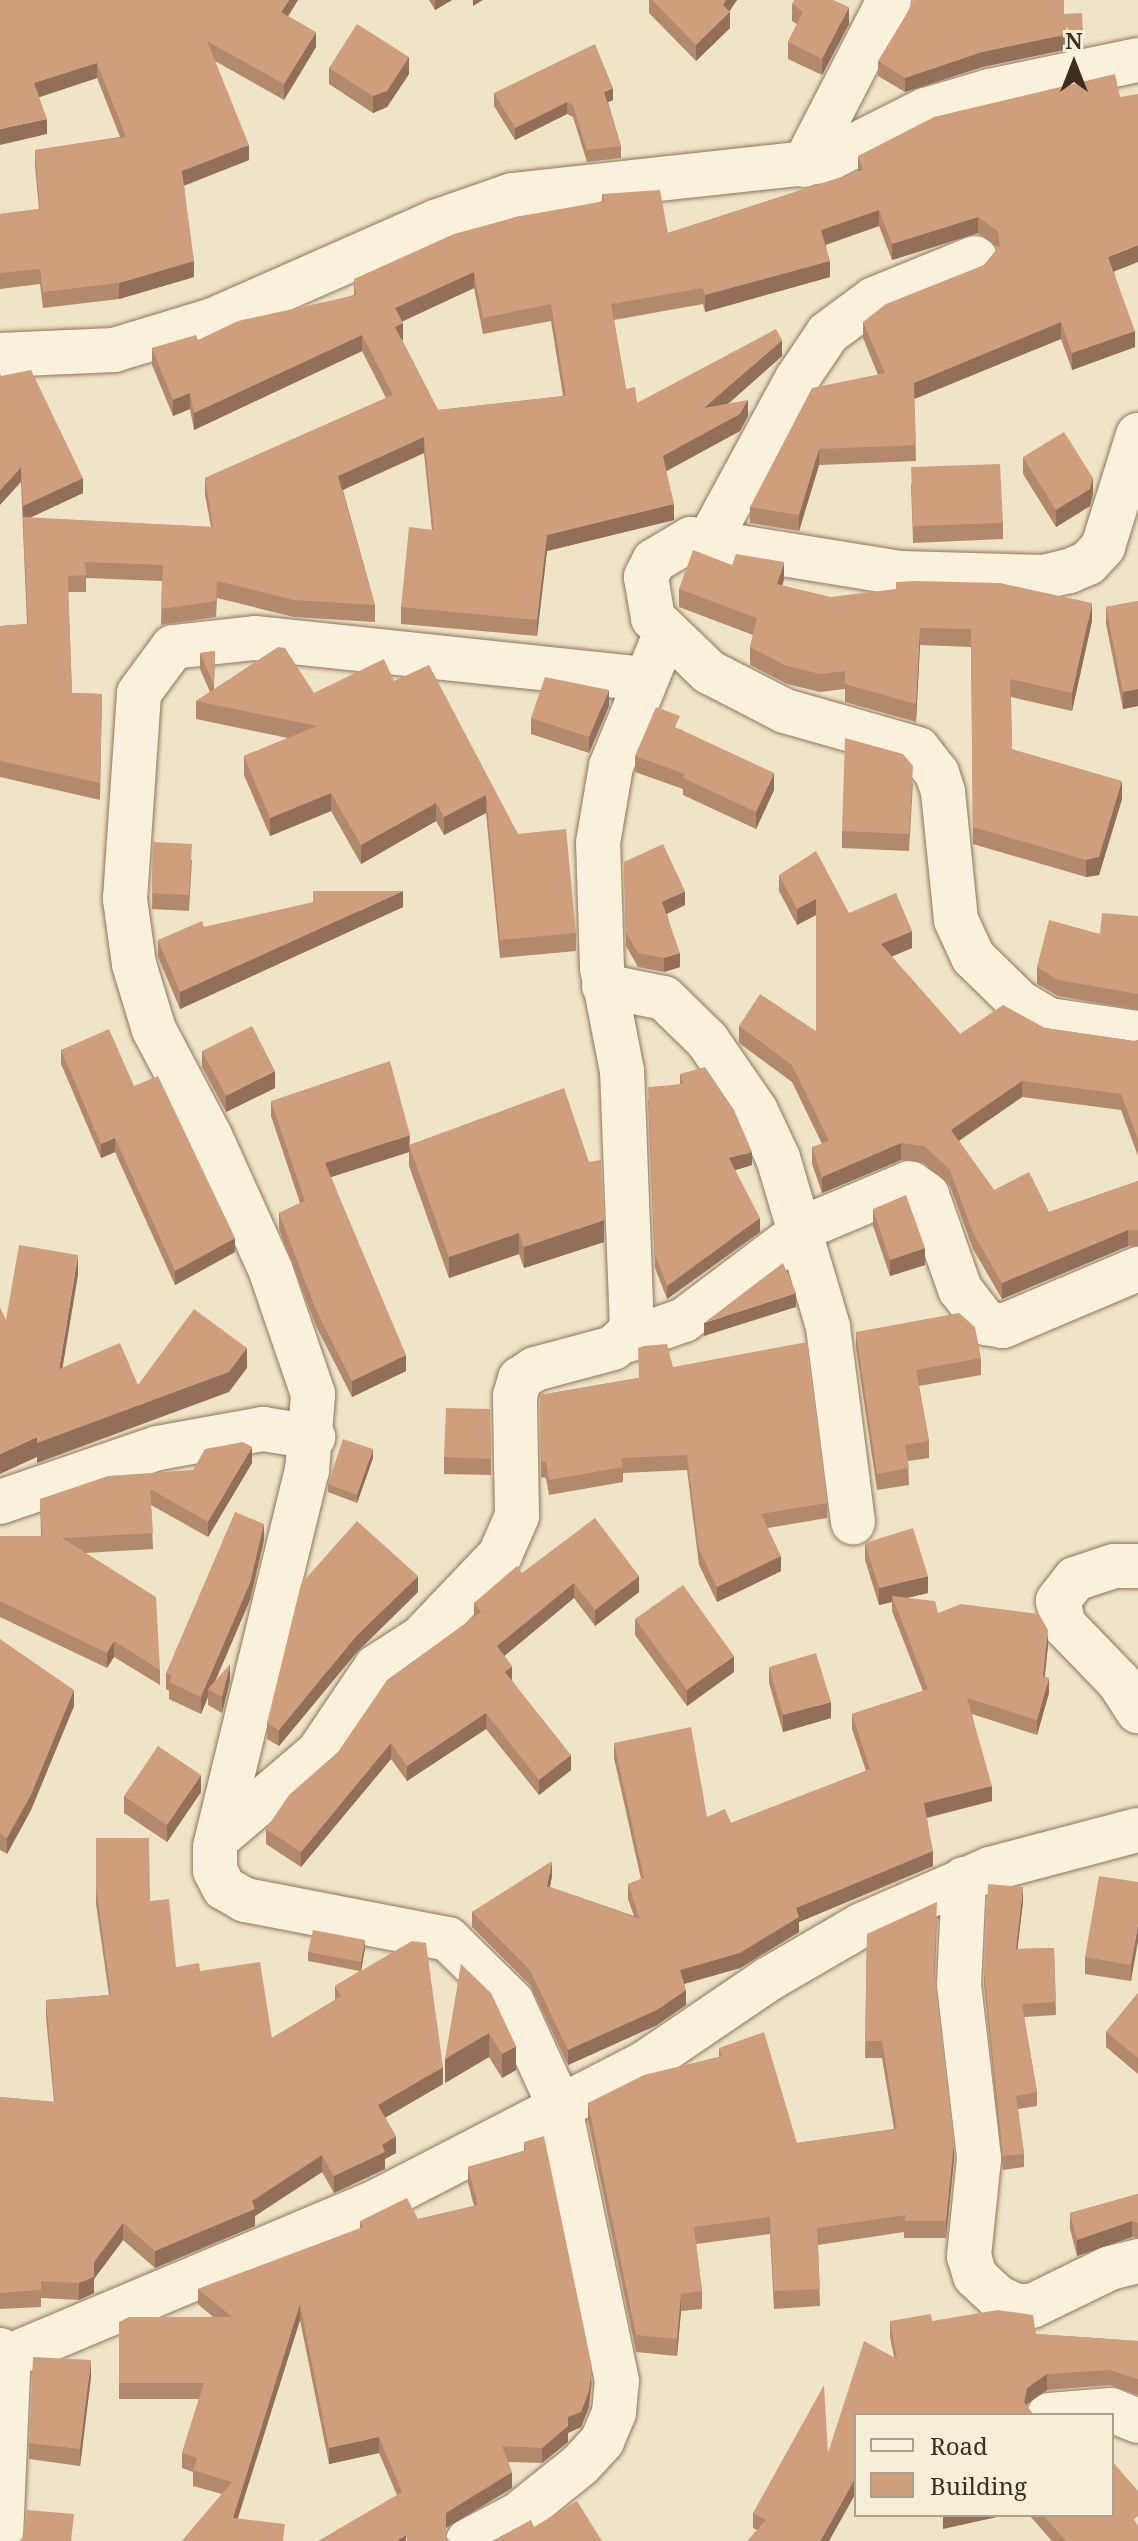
<!DOCTYPE html>
<style>
body{margin:0}
#map{position:relative;width:1138px;height:2541px;overflow:hidden;background:#f0e4c8;font-family:"Noto Serif",serif}
div>[style]{position:absolute}
.roads{filter:drop-shadow(0 0 2px #8d765c) drop-shadow(0 0 2px #8d765c)}
.minor>*{height:44px;margin:-22px;padding:0 22px;transform-origin:22px;border-radius:22px;background:#faf1dc}
.wall>*{inset:0;background:#b2896c}
.shaded-wall>*{inset:0;background:#916f58}
.building>*{inset:0;background:#cf9f7d}
span{translate:-50% -50%;white-space:nowrap;text-align:center;line-height:1.15;-webkit-text-stroke:6px #f7eed8;paint-order:stroke}
.legend{position:absolute;left:854px;top:2413px;width:260px;height:104px;box-sizing:border-box;background:#f7eed8;border:2px solid #ada18e;margin:0;padding:10px 14px;list-style:none;font-size:24px;color:#3d2e20}
.legend li{display:flex;align-items:center;gap:16px;height:40px}
.legend b{width:40px;border:2px solid #ada18e}
.north{position:absolute;left:1034px;top:24px;width:80px;height:80px;-webkit-text-stroke:6px #f7eed8;paint-order:stroke;rotate:0deg;font-size:22px;font-weight:700;line-height:32px;text-align:center;color:#3d2e20}
.north::after{content:'';display:block;margin:auto;width:28px;height:36px;background:#3d2e20;clip-path:polygon(50% 0,100% 100%,50% 72%,0 100%)}
</style>
<div id="map">
<div class="roads">
<div class="minor">
<div style="left:804px;top:165px;width:186px;rotate:-62.7deg"></div>
<div style="left:0;top:355px;width:114px;rotate:-2.5deg"></div>
<div style="left:114px;top:350px;width:103px;rotate:-16.9deg"></div>
<div style="left:213px;top:320px;width:243px;rotate:-23.8deg"></div>
<div style="left:435px;top:222px;width:82px;rotate:-19.3deg"></div>
<div style="left:512px;top:195px;width:314px;rotate:-6.2deg"></div>
<div style="left:824px;top:161px;width:113px;rotate:-26.8deg"></div>
<div style="left:925px;top:110px;width:67px;rotate:-16.5deg"></div>
<div style="left:989px;top:91px;width:152px;rotate:-11.8deg"></div>
<div style="left:1138px;top:435px;width:117px;rotate:107.4deg"></div>
<div style="left:1103px;top:547px;width:22px;rotate:133deg"></div>
<div style="left:1088px;top:563px;width:21px;rotate:157deg"></div>
<div style="left:1069px;top:571px;width:26px;rotate:167deg"></div>
<div style="left:1044px;top:577px;width:144px;rotate:-178.4deg"></div>
<div style="left:900px;top:573px;width:212px;rotate:-170.8deg"></div>
<div style="left:691px;top:539px;width:43px;rotate:149.3deg"></div>
<div style="left:654px;top:561px;width:18px;rotate:117deg"></div>
<div style="left:646px;top:577px;width:42px;rotate:80.3deg"></div>
<div style="left:653px;top:618px;width:78px;rotate:44deg"></div>
<div style="left:709px;top:672px;width:85px;rotate:27.2deg"></div>
<div style="left:785px;top:711px;width:138px;rotate:15.9deg"></div>
<div style="left:918px;top:749px;width:31px;rotate:52deg"></div>
<div style="left:937px;top:773px;width:20px;rotate:72deg"></div>
<div style="left:943px;top:792px;width:129px;rotate:84.2deg"></div>
<div style="left:956px;top:920px;width:41px;rotate:65.3deg"></div>
<div style="left:973px;top:957px;width:64px;rotate:44.4deg"></div>
<div style="left:1019px;top:1002px;width:35px;rotate:31deg"></div>
<div style="left:1049px;top:1020px;width:90px;rotate:8.3deg"></div>
<div style="left:710px;top:539px;width:182px;rotate:-61.5deg"></div>
<div style="left:797px;top:379px;width:55px;rotate:-56deg"></div>
<div style="left:828px;top:333px;width:57px;rotate:-36.5deg"></div>
<div style="left:874px;top:299px;width:109px;rotate:-22.1deg"></div>
<div style="left:604px;top:986px;width:61px;rotate:11.3deg"></div>
<div style="left:664px;top:998px;width:60px;rotate:44.3deg"></div>
<div style="left:707px;top:1040px;width:86px;rotate:55.4deg"></div>
<div style="left:756px;top:1111px;width:52px;rotate:64.9deg"></div>
<div style="left:778px;top:1158px;width:176px;rotate:73.5deg"></div>
<div style="left:828px;top:1327px;width:197px;rotate:82.7deg"></div>
<div style="left:625px;top:1341px;width:63px;rotate:-19.6deg"></div>
<div style="left:684px;top:1320px;width:158px;rotate:-37deg"></div>
<div style="left:810px;top:1225px;width:108px;rotate:-22.8deg"></div>
<div style="left:910px;top:1183px;width:21px;rotate:35deg"></div>
<div style="left:927px;top:1195px;width:100px;rotate:70.7deg"></div>
<div style="left:960px;top:1289px;width:43px;rotate:52.6deg"></div>
<div style="left:986px;top:1323px;width:17px;rotate:10deg"></div>
<div style="left:1003px;top:1326px;width:147px;rotate:-22.9deg"></div>
<div style="left:0;top:1502px;width:167px;rotate:-18.9deg"></div>
<div style="left:158px;top:1448px;width:107px;rotate:-10.3deg"></div>
<div style="left:263px;top:1429px;width:51px;rotate:9.1deg"></div>
<div style="left:1138px;top:1566px;width:24px;rotate:180deg"></div>
<div style="left:1114px;top:1566px;width:41px;rotate:161.6deg"></div>
<div style="left:1075px;top:1579px;width:28px;rotate:128deg"></div>
<div style="left:1058px;top:1601px;width:25px;rotate:76deg"></div>
<div style="left:1064px;top:1625px;width:79px;rotate:46deg"></div>
<div style="left:1119px;top:1682px;width:35px;rotate:57deg"></div>
<div style="left:218px;top:1838px;width:131px;rotate:-40.4deg"></div>
<div style="left:318px;top:1753px;width:104px;rotate:-56deg"></div>
<div style="left:376px;top:1667px;width:54px;rotate:-32.8deg"></div>
<div style="left:421px;top:1638px;width:115px;rotate:-46.4deg"></div>
<div style="left:500px;top:1555px;width:43px;rotate:-66.4deg"></div>
<div style="left:517px;top:1516px;width:120px;rotate:-91deg"></div>
<div style="left:515px;top:1396px;width:18px;rotate:-74deg"></div>
<div style="left:520px;top:1379px;width:18px;rotate:-34deg"></div>
<div style="left:535px;top:1369px;width:81px;rotate:-15.1deg"></div>
<div style="left:613px;top:1348px;width:26px;rotate:-43deg"></div>
<div style="left:632px;top:1330px;width:259px;rotate:-92.2deg"></div>
<div style="left:622px;top:1071px;width:105px;rotate:-101deg"></div>
<div style="left:602px;top:968px;width:125px;rotate:-91.8deg"></div>
<div style="left:598px;top:843px;width:78px;rotate:-80.4deg"></div>
<div style="left:611px;top:766px;width:145px;rotate:-67.7deg"></div>
<div style="left:964px;top:1879px;width:106px;rotate:92.7deg"></div>
<div style="left:959px;top:1985px;width:175px;rotate:83.4deg"></div>
<div style="left:979px;top:2159px;width:98px;rotate:95.9deg"></div>
<div style="left:969px;top:2256px;width:21px;rotate:73deg"></div>
<div style="left:975px;top:2276px;width:33px;rotate:43deg"></div>
<div style="left:999px;top:2298px;width:19px;rotate:25deg"></div>
<div style="left:1016px;top:2306px;width:16px"></div>
<div style="left:1032px;top:2306px;width:87px;rotate:-26deg"></div>
<div style="left:1110px;top:2268px;width:29px;rotate:-14deg"></div>
<div style="left:0;top:2350px;width:23px;rotate:70deg"></div>
<div style="left:8px;top:2372px;width:169px;rotate:92.4deg"></div>
<div style="left:0;top:2360px;width:403px;rotate:-22.8deg"></div>
<div style="left:372px;top:2204px;width:307px;rotate:-27.3deg"></div>
<div style="left:645px;top:2063px;width:148px;rotate:-34.2deg"></div>
<div style="left:767px;top:1980px;width:110px;rotate:-30.1deg"></div>
<div style="left:862px;top:1925px;width:140px;rotate:-23.6deg"></div>
<div style="left:990px;top:1869px;width:153px;rotate:-14.8deg"></div>
<div style="left:1049px;top:2415px;width:62px;rotate:-4.6deg"></div>
<div style="left:1111px;top:2410px;width:29px;rotate:22deg"></div>
<div style="left:468px;top:2541px;width:58px;rotate:-27.9deg"></div>
<div style="left:519px;top:2514px;width:78px;rotate:-38.8deg"></div>
<div style="left:580px;top:2465px;width:33px;rotate:-47deg"></div>
<div style="left:602px;top:2441px;width:30px;rotate:-67deg"></div>
<div style="left:614px;top:2413px;width:32px;rotate:-85deg"></div>
<div style="left:617px;top:2381px;width:280px;rotate:-101.8deg"></div>
<div style="left:560px;top:2107px;width:115px;rotate:-114.6deg"></div>
<div style="left:512px;top:2002px;width:90px;rotate:-135.5deg"></div>
<div style="left:448px;top:1939px;width:207px;rotate:-169.1deg"></div>
<div style="left:245px;top:1900px;width:24px;rotate:-150deg"></div>
<div style="left:224px;top:1888px;width:20px;rotate:-117deg"></div>
<div style="left:215px;top:1870px;width:23px;rotate:-90deg"></div>
<div style="left:215px;top:1847px;width:387px;rotate:-76.3deg"></div>
<div style="left:307px;top:1471px;width:77px;rotate:-85.5deg"></div>
<div style="left:313px;top:1394px;width:130px;rotate:-108.9deg"></div>
<div style="left:271px;top:1271px;width:148px;rotate:-114.3deg"></div>
<div style="left:210px;top:1136px;width:120px;rotate:-117.8deg"></div>
<div style="left:154px;top:1030px;width:69px;rotate:-106.9deg"></div>
<div style="left:134px;top:964px;width:66px;rotate:-97.9deg"></div>
<div style="left:125px;top:899px;width:206px;rotate:-86.1deg"></div>
<div style="left:139px;top:693px;width:57px;rotate:-53.5deg"></div>
<div style="left:173px;top:647px;width:82px;rotate:-6.3deg"></div>
<div style="left:255px;top:638px;width:393px;rotate:6deg"></div>
</div>
</div>
<div class="wall">
<div style="clip-path:polygon(0 0,288px 16px,316px 47px,284px 100px,215px 61px,249px 160px,184px 186px,194px 277px,119px 299px,43px 308px,40px 284px,0 289px,0 214px,39px 209px,35px 166px,35px 150px,120px 137px,97px 78px,39px 97px,47px 134px)"></div>
<div style="clip-path:polygon(429px 0,452px 0,435px 10px)"></div>
<div style="clip-path:polygon(649px 0,737px 0,729px 12px,730px 28px,696px 61px,649px 13px)"></div>
<div style="clip-path:polygon(792px 4px,849px 24px,822px 75px,788px 59px,788px 42px,797px 24px,792px 21px)"></div>
<div style="clip-path:polygon(1064px 14px,1083px 46px,982px 67px,905px 92px,878px 76px,878px 61px)"></div>
<div style="clip-path:polygon(329px 68px,409px 74px,387px 107px,373px 113px,329px 84px)"></div>
<div style="clip-path:polygon(494px 93px,613px 100px,608px 102px,621px 146px,621px 158px,587px 162px,573px 117px,567px 114px,515px 140px,494px 106px)"></div>
<div style="clip-path:polygon(evenodd,858px 156px,1114px 272px,1135px 347px,1072px 370px,1061px 339px,914px 399px,916px 461px,819px 465px,799px 531px,750px 523px,750px 507px,878px 375px,863px 338px,863px 322px,984px 265px,998px 248px,978px 233px,892px 260px,879px 226px,826px 245px,830px 277px,705px 312px,703px 304px,614px 320px,626px 389px,637px 403px,782px 356px,728px 404px,748px 416px,740px 431px,666px 471px,674px 520px,547px 551px,537px 636px,401px 624px,401px 607px,432px 530px,424px 453px,343px 490px,375px 605px,375px 622px,294px 617px,217px 598px,216px 617px,161px 625px,162px 581px,86px 578px,86px 592px,68px 592px,72px 693px,102px 694px,100px 800px,0 777px,0 626px,27px 624px,21px 482px,1px 376px,83px 493px,29px 518px,211px 527px,205px 495px,205px 478px,386px 398px,362px 351px,194px 430px,190px 409px,173px 416px,152px 365px,152px 348px,198px 340px,354px 295px,354px 279px,602px 201px,602px 194px,668px 233px,858px 172px,858px 156px,474px 288px,483px 334px,551px 321px,563px 396px,438px 410px,402px 340px,403px 340px,402px 321px,474px 288px)"></div>
<div style="clip-path:polygon(1023px 457px,1093px 494px,1090px 506px,1056px 527px,1023px 474px)"></div>
<div style="clip-path:polygon(911px 484px,1003px 523px,1003px 539px,913px 543px)"></div>
<div style="clip-path:polygon(732px 565px,784px 579px,782px 586px,830px 597px,1092px 621px,1072px 711px,1011px 697px,1012px 749px,1122px 799px,1099px 875px,1086px 877px,973px 844px,971px 647px,920px 645px,916px 722px,845px 702px,845px 689px,820px 692px,787px 684px,750px 665px,750px 647px,753px 635px,679px 607px,679px 589px)"></div>
<div style="clip-path:polygon(1138px 601px,1138px 706px,1123px 709px,1106px 624px,1106px 607px)"></div>
<div style="clip-path:polygon(215px 651px,214px 689px,314px 693px,394px 681px,518px 834px,576px 933px,576px 951px,500px 958px,486px 813px,444px 835px,436px 821px,361px 864px,331px 811px,270px 836px,244px 775px,244px 756px,288px 738px,196px 719px,196px 701px,210px 692px,200px 669px,200px 653px)"></div>
<div style="clip-path:polygon(609px 706px,589px 753px,531px 734px,531px 718px)"></div>
<div style="clip-path:polygon(680px 729px,774px 790px,756px 829px,683px 795px,683px 789px,635px 772px,635px 756px)"></div>
<div style="clip-path:polygon(913px 783px,909px 851px,842px 848px,842px 831px)"></div>
<div style="clip-path:polygon(153px 842px,192px 860px,189px 911px,152px 909px)"></div>
<div style="clip-path:polygon(624px 862px,685px 905px,667px 914px,680px 967px,664px 972px,638px 967px,626px 946px)"></div>
<div style="clip-path:polygon(779px 875px,912px 948px,891px 956px,960px 1034px,1045px 1028px,1134px 1041px,1138px 1040px,1138px 1156px,1121px 1110px,1022px 1097px,959px 1141px,994px 1190px,1049px 1212px,1138px 1181px,1138px 1246px,1128px 1246px,1002px 1299px,973px 1249px,950px 1186px,924px 1163px,901px 1160px,822px 1193px,812px 1164px,812px 1147px,822px 1144px,792px 1082px,739px 1043px,739px 1026px,816px 1031px,816px 915px,797px 925px,779px 891px)"></div>
<div style="clip-path:polygon(403px 907px,180px 1009px,158px 957px,158px 940px,204px 927px)"></div>
<div style="clip-path:polygon(1138px 916px,1138px 1010px,1058px 996px,1037px 984px,1037px 967px,1100px 934px)"></div>
<div style="clip-path:polygon(61px 1050px,134px 1086px,235px 1252px,175px 1285px,115px 1152px,101px 1158px,61px 1064px)"></div>
<div style="clip-path:polygon(202px 1051px,275px 1088px,226px 1112px,202px 1067px)"></div>
<div style="clip-path:polygon(680px 1074px,752px 1165px,735px 1170px,760px 1232px,667px 1299px,655px 1268px,648px 1100px,680px 1084px)"></div>
<div style="clip-path:polygon(271px 1101px,410px 1145px,604px 1242px,524px 1268px,519px 1254px,449px 1278px,409px 1166px,409px 1152px,331px 1177px,406px 1371px,352px 1397px,316px 1326px,279px 1229px,279px 1213px,300px 1203px,271px 1116px)"></div>
<div style="clip-path:polygon(873px 1209px,925px 1265px,890px 1276px,873px 1226px)"></div>
<div style="clip-path:polygon(856px 1332px,981px 1358px,981px 1375px,919px 1386px,929px 1441px,929px 1458px,908px 1461px,909px 1485px,877px 1490px,856px 1348px)"></div>
<div style="clip-path:polygon(673px 1367px,827px 1503px,827px 1518px,768px 1528px,781px 1571px,717px 1602px,699px 1565px,687px 1470px,623px 1473px,623px 1482px,549px 1495px,546px 1478px,541px 1477px,540px 1395px,638px 1378px)"></div>
<div style="clip-path:polygon(490px 1409px,491px 1475px,444px 1474px,444px 1457px)"></div>
<div style="clip-path:polygon(373px 1458px,357px 1503px,328px 1492px,328px 1484px)"></div>
<div style="clip-path:polygon(252px 1463px,208px 1537px,151px 1505px,153px 1549px,85px 1553px,160px 1670px,160px 1685px,114px 1657px,107px 1668px,0 1617px,0 1536px,41px 1536px,40px 1499px,193px 1470px)"></div>
<div style="clip-path:polygon(264px 1540px,250px 1600px,215px 1682px,230px 1681px,222px 1713px,208px 1705px,208px 1697px,201px 1714px,169px 1699px,169px 1691px,166px 1689px,166px 1673px)"></div>
<div style="clip-path:polygon(865px 1543px,928px 1593px,906px 1598px,938px 1613px,1048px 1645px,1045px 1676px,1049px 1693px,1037px 1735px,972px 1714px,992px 1801px,927px 1818px,933px 1866px,799px 1922px,799px 1932px,740px 1968px,684px 1984px,686px 2005px,657px 2025px,568px 2065px,530px 1985px,472px 1927px,472px 1912px,552px 1876px,550px 1887px,634px 1916px,628px 1899px,628px 1884px,641px 1879px,614px 1758px,614px 1743px,707px 1817px,731px 1823px,866px 1771px,852px 1729px,852px 1714px,923px 1691px,892px 1611px,892px 1602px,879px 1605px,865px 1560px)"></div>
<div style="clip-path:polygon(522px 1573px,639px 1592px,595px 1626px,574px 1598px,504px 1656px,512px 1680px,571px 1770px,539px 1795px,486px 1729px,407px 1781px,391px 1759px,301px 1867px,266px 1844px,266px 1829px,338px 1752px,474px 1617px,474px 1603px)"></div>
<div style="clip-path:polygon(418px 1592px,356px 1653px,279px 1746px,267px 1739px,267px 1723px)"></div>
<div style="clip-path:polygon(635px 1619px,734px 1672px,687px 1706px,635px 1635px)"></div>
<div style="clip-path:polygon(0 1639px,74px 1706px,31px 1810px,7px 1854px,0 1850px)"></div>
<div style="clip-path:polygon(769px 1667px,831px 1718px,783px 1732px,769px 1683px)"></div>
<div style="clip-path:polygon(201px 1792px,167px 1842px,124px 1813px,124px 1796px)"></div>
<div style="clip-path:polygon(96px 1838px,150px 1901px,176px 1967px,200px 1971px,272px 2038px,335px 2000px,335px 1986px,360px 1971px,308px 1961px,308px 1952px,365px 1948px,361px 1971px,443px 2084px,385px 2117px,396px 2153px,385px 2159px,385px 2169px,334px 2193px,322px 2172px,255px 2216px,255px 2226px,155px 2268px,123px 2240px,94px 2279px,94px 2293px,79px 2300px,41px 2298px,41px 2307px,0 2309px,0 2097px,54px 2102px,46px 2017px,46px 2000px,109px 1995px,96px 1904px)"></div>
<div style="clip-path:polygon(1138px 1882px,1131px 1981px,1085px 1974px,1085px 1957px)"></div>
<div style="clip-path:polygon(1023px 1901px,1017px 1949px,1054px 1948px,1056px 2015px,1024px 2017px,1037px 2092px,1037px 2106px,1018px 2109px,1024px 2154px,1024px 2167px,1003px 2170px,984px 1984px,984px 1971px)"></div>
<div style="clip-path:polygon(937px 1919px,935px 1975px,954px 2159px,946px 2238px,904px 2238px,904px 2232px,818px 2245px,820px 2306px,774px 2309px,770px 2234px,696px 2244px,702px 2291px,702px 2309px,681px 2311px,677px 2356px,636px 2352px,588px 2120px,588px 2103px,719px 2057px,719px 2048px,797px 2143px,894px 2129px,882px 2058px,865px 2058px,867px 1934px)"></div>
<div style="clip-path:polygon(461px 1964px,516px 2070px,502px 2078px,489px 2057px,445px 2083px)"></div>
<div style="clip-path:polygon(1138px 1993px,1138px 2074px,1106px 2047px,1106px 2032px)"></div>
<div style="clip-path:polygon(524px 2142px,592px 2382px,589px 2407px,581px 2427px,568px 2433px,568px 2442px,542px 2463px,508px 2462px,512px 2488px,446px 2528px,397px 2495px,379px 2453px,329px 2464px,300px 2320px,237px 2518px,182px 2541px,222px 2494px,193px 2486px,193px 2472px,182px 2468px,182px 2453px,199px 2399px,119px 2399px,119px 2322px,213px 2317px,198px 2304px,198px 2289px,360px 2229px,360px 2221px,418px 2219px,474px 2206px,468px 2183px,468px 2167px,524px 2151px)"></div>
<div style="clip-path:polygon(1138px 2194px,1138px 2238px,1132px 2237px,1077px 2256px,1070px 2229px,1070px 2213px)"></div>
<div style="clip-path:polygon(890px 2321px,932px 2321px,1036px 2334px,1138px 2341px,1138px 2395px,1110px 2385px,1047px 2390px,1027px 2404px,1027px 2405px,856px 2415px,856px 2493px,757px 2530px,753px 2528px,753px 2513px,828px 2453px,894px 2357px,890px 2337px)"></div>
<div style="clip-path:polygon(91px 2377px,80px 2466px,29px 2459px,29px 2443px)"></div>
<div style="clip-path:polygon(1029px 2515px,1112px 2515px,1138px 2541px,1052px 2541px)"></div>
</div>
<div class="shaded-wall">
<div style="clip-path:polygon(289px 0,298px 0,281px 28px,281px 12px)"></div>
<div style="clip-path:polygon(435px 0,452px 0,435px 10px)"></div>
<div style="clip-path:polygon(473px 0,483px 0,473px 6px)"></div>
<div style="clip-path:polygon(726px 0,737px 0,728px 13px,730px 12px,730px 28px,696px 61px,696px 45px)"></div>
<div style="clip-path:polygon(849px 7px,849px 24px,822px 75px,822px 59px)"></div>
<div style="clip-path:polygon(1083px 31px,1083px 46px,982px 67px,905px 92px,905px 78px,982px 52px)"></div>
<div style="clip-path:polygon(316px 32px,316px 47px,284px 100px,284px 84px)"></div>
<div style="clip-path:polygon(409px 57px,409px 74px,387px 107px,373px 113px,373px 96px)"></div>
<div style="clip-path:polygon(97px 63px,97px 78px,34px 99px,34px 83px)"></div>
<div style="clip-path:polygon(613px 88px,613px 100px,604px 104px,604px 92px)"></div>
<div style="clip-path:polygon(567px 102px,567px 114px,515px 140px,515px 128px)"></div>
<div style="clip-path:polygon(47px 119px,47px 134px,0 145px,0 129px)"></div>
<div style="clip-path:polygon(249px 145px,249px 160px,182px 186px,182px 171px)"></div>
<div style="clip-path:polygon(879px 210px,879px 226px,821px 246px,821px 230px)"></div>
<div style="clip-path:polygon(978px 217px,978px 233px,892px 260px,892px 244px)"></div>
<div style="clip-path:polygon(1138px 245px,1138px 262px,1108px 274px,1108px 257px)"></div>
<div style="clip-path:polygon(194px 261px,194px 277px,119px 299px,119px 283px)"></div>
<div style="clip-path:polygon(830px 261px,830px 277px,705px 312px,705px 295px)"></div>
<div style="clip-path:polygon(474px 272px,474px 288px,395px 325px,395px 308px)"></div>
<div style="clip-path:polygon(1061px 322px,1061px 339px,914px 399px,914px 383px)"></div>
<div style="clip-path:polygon(403px 323px,403px 340px,395px 344px,395px 327px)"></div>
<div style="clip-path:polygon(1135px 331px,1135px 347px,1072px 370px,1072px 353px)"></div>
<div style="clip-path:polygon(362px 335px,362px 351px,194px 430px,194px 413px)"></div>
<div style="clip-path:polygon(782px 340px,782px 356px,704px 425px,704px 408px)"></div>
<div style="clip-path:polygon(190px 393px,190px 409px,173px 416px,173px 400px)"></div>
<div style="clip-path:polygon(748px 400px,748px 416px,740px 431px,663px 473px,663px 456px)"></div>
<div style="clip-path:polygon(424px 437px,424px 453px,338px 492px,338px 476px)"></div>
<div style="clip-path:polygon(819px 449px,819px 465px,799px 531px,799px 515px)"></div>
<div style="clip-path:polygon(21px 467px,21px 482px,0 505px,0 490px)"></div>
<div style="clip-path:polygon(83px 478px,83px 493px,23px 521px,23px 506px)"></div>
<div style="clip-path:polygon(1093px 478px,1093px 494px,1090px 506px,1056px 527px,1056px 510px)"></div>
<div style="clip-path:polygon(674px 504px,674px 520px,547px 551px,537px 636px,537px 620px,547px 535px)"></div>
<div style="clip-path:polygon(784px 562px,784px 579px,777px 602px,777px 584px)"></div>
<div style="clip-path:polygon(1092px 603px,1092px 621px,1072px 711px,1072px 693px)"></div>
<div style="clip-path:polygon(920px 628px,920px 645px,916px 722px,916px 704px)"></div>
<div style="clip-path:polygon(1138px 689px,1138px 706px,1123px 709px,1123px 692px)"></div>
<div style="clip-path:polygon(609px 690px,609px 706px,589px 753px,589px 737px)"></div>
<div style="clip-path:polygon(774px 773px,774px 790px,756px 829px,756px 812px)"></div>
<div style="clip-path:polygon(1122px 781px,1122px 799px,1099px 875px,1086px 877px,1086px 860px)"></div>
<div style="clip-path:polygon(331px 793px,331px 811px,270px 836px,270px 818px)"></div>
<div style="clip-path:polygon(486px 795px,486px 813px,444px 835px,444px 817px)"></div>
<div style="clip-path:polygon(436px 803px,436px 821px,361px 864px,361px 845px)"></div>
<div style="clip-path:polygon(403px 891px,403px 907px,180px 1009px,180px 992px)"></div>
<div style="clip-path:polygon(685px 891px,685px 905px,662px 916px,662px 902px)"></div>
<div style="clip-path:polygon(816px 899px,816px 915px,797px 925px,797px 909px)"></div>
<div style="clip-path:polygon(912px 931px,912px 948px,881px 961px,881px 944px)"></div>
<div style="clip-path:polygon(680px 953px,680px 967px,664px 972px,664px 958px)"></div>
<div style="clip-path:polygon(275px 1071px,275px 1088px,226px 1112px,226px 1096px)"></div>
<div style="clip-path:polygon(1022px 1081px,1022px 1097px,951px 1146px,951px 1130px)"></div>
<div style="clip-path:polygon(410px 1135px,409px 1152px,325px 1179px,325px 1163px)"></div>
<div style="clip-path:polygon(115px 1138px,115px 1152px,101px 1158px,101px 1144px)"></div>
<div style="clip-path:polygon(901px 1143px,901px 1160px,822px 1193px,822px 1177px)"></div>
<div style="clip-path:polygon(752px 1152px,752px 1165px,729px 1172px,729px 1158px)"></div>
<div style="clip-path:polygon(760px 1218px,760px 1232px,667px 1299px,667px 1286px)"></div>
<div style="clip-path:polygon(604px 1220px,604px 1242px,524px 1268px,524px 1247px)"></div>
<div style="clip-path:polygon(1128px 1230px,1128px 1246px,1002px 1299px,1002px 1283px)"></div>
<div style="clip-path:polygon(519px 1233px,519px 1254px,449px 1278px,449px 1257px)"></div>
<div style="clip-path:polygon(235px 1238px,235px 1252px,175px 1285px,175px 1271px)"></div>
<div style="clip-path:polygon(925px 1248px,925px 1265px,890px 1276px,890px 1260px)"></div>
<div style="clip-path:polygon(78px 1255px,78px 1275px,59px 1389px,59px 1369px)"></div>
<div style="clip-path:polygon(796px 1293px,796px 1307px,704px 1336px,704px 1323px)"></div>
<div style="clip-path:polygon(247px 1348px,247px 1368px,229px 1392px,37px 1463px,37px 1443px)"></div>
<div style="clip-path:polygon(406px 1355px,406px 1371px,352px 1397px,352px 1381px)"></div>
<div style="clip-path:polygon(37px 1437px,37px 1457px,0 1474px,0 1454px)"></div>
<div style="clip-path:polygon(252px 1447px,252px 1463px,208px 1537px,208px 1522px)"></div>
<div style="clip-path:polygon(373px 1449px,373px 1458px,357px 1503px,357px 1495px)"></div>
<div style="clip-path:polygon(264px 1524px,264px 1540px,250px 1600px,211px 1690px,208px 1689px,208px 1697px,201px 1714px,201px 1697px)"></div>
<div style="clip-path:polygon(781px 1556px,781px 1571px,717px 1602px,717px 1587px)"></div>
<div style="clip-path:polygon(418px 1576px,418px 1592px,356px 1653px,279px 1746px,279px 1730px,356px 1636px)"></div>
<div style="clip-path:polygon(639px 1576px,639px 1592px,595px 1626px,595px 1610px)"></div>
<div style="clip-path:polygon(928px 1576px,928px 1593px,894px 1601px,892px 1596px,892px 1602px,879px 1605px,879px 1588px)"></div>
<div style="clip-path:polygon(574px 1583px,574px 1598px,497px 1662px,497px 1646px)"></div>
<div style="clip-path:polygon(1048px 1630px,1048px 1645px,1043px 1691px,1043px 1676px)"></div>
<div style="clip-path:polygon(114px 1641px,114px 1657px,107px 1668px,107px 1653px)"></div>
<div style="clip-path:polygon(734px 1656px,734px 1672px,687px 1706px,687px 1690px)"></div>
<div style="clip-path:polygon(230px 1664px,230px 1681px,222px 1713px,222px 1697px)"></div>
<div style="clip-path:polygon(512px 1666px,512px 1682px,505px 1672px)"></div>
<div style="clip-path:polygon(1049px 1678px,1049px 1693px,1037px 1735px,1037px 1720px)"></div>
<div style="clip-path:polygon(74px 1690px,74px 1706px,31px 1810px,7px 1854px,7px 1838px)"></div>
<div style="clip-path:polygon(831px 1702px,831px 1718px,783px 1732px,783px 1715px)"></div>
<div style="clip-path:polygon(486px 1713px,486px 1729px,407px 1781px,407px 1766px)"></div>
<div style="clip-path:polygon(391px 1743px,391px 1759px,301px 1867px,301px 1852px)"></div>
<div style="clip-path:polygon(571px 1755px,571px 1770px,539px 1795px,539px 1780px)"></div>
<div style="clip-path:polygon(201px 1775px,201px 1792px,167px 1842px,167px 1825px)"></div>
<div style="clip-path:polygon(992px 1786px,992px 1801px,924px 1818px,924px 1803px)"></div>
<div style="clip-path:polygon(933px 1851px,933px 1866px,799px 1922px,799px 1932px,740px 1968px,680px 1985px,680px 1970px,796px 1908px)"></div>
<div style="clip-path:polygon(552px 1861px,552px 1876px,547px 1901px,547px 1886px)"></div>
<div style="clip-path:polygon(1023px 1887px,1023px 1901px,1016px 1963px,1016px 1949px)"></div>
<div style="clip-path:polygon(1138px 1924px,1138px 1941px,1131px 1981px,1131px 1965px)"></div>
<div style="clip-path:polygon(365px 1940px,365px 1948px,361px 1971px,361px 1962px)"></div>
<div style="clip-path:polygon(686px 1990px,686px 2005px,657px 2025px,568px 2065px,568px 2050px)"></div>
<div style="clip-path:polygon(489px 2033px,489px 2057px,445px 2083px,445px 2059px)"></div>
<div style="clip-path:polygon(516px 2046px,516px 2070px,502px 2078px,502px 2054px)"></div>
<div style="clip-path:polygon(443px 2067px,443px 2084px,378px 2122px,378px 2105px)"></div>
<div style="clip-path:polygon(396px 2136px,396px 2153px,385px 2159px,385px 2169px,334px 2193px,334px 2176px)"></div>
<div style="clip-path:polygon(954px 2142px,954px 2159px,946px 2238px,946px 2221px)"></div>
<div style="clip-path:polygon(322px 2155px,322px 2172px,255px 2216px,255px 2226px,155px 2268px,155px 2251px,252px 2201px)"></div>
<div style="clip-path:polygon(1132px 2221px,1132px 2237px,1077px 2256px,1077px 2240px)"></div>
<div style="clip-path:polygon(123px 2223px,123px 2240px,94px 2279px,94px 2293px,79px 2300px,79px 2283px)"></div>
<div style="clip-path:polygon(681px 2294px,681px 2311px,677px 2356px,677px 2339px)"></div>
<div style="clip-path:polygon(300px 2304px,300px 2320px,233px 2534px,233px 2518px)"></div>
<div style="clip-path:polygon(91px 2360px,91px 2377px,80px 2466px,80px 2449px)"></div>
<div style="clip-path:polygon(592px 2367px,589px 2407px,581px 2427px,568px 2433px,568px 2417px)"></div>
<div style="clip-path:polygon(1047px 2374px,1047px 2390px,1027px 2404px,1025px 2415px,1024px 2402px,1027px 2388px)"></div>
<div style="clip-path:polygon(568px 2426px,568px 2442px,542px 2463px,542px 2448px)"></div>
<div style="clip-path:polygon(379px 2437px,379px 2453px,329px 2464px,329px 2448px)"></div>
<div style="clip-path:polygon(512px 2472px,512px 2488px,446px 2528px,446px 2513px)"></div>
<div style="clip-path:polygon(856px 2477px,856px 2493px,829px 2541px,820px 2541px)"></div>
<div style="clip-path:polygon(943px 2515px,1006px 2515px,943px 2529px)"></div>
<div style="clip-path:polygon(406px 2535px,406px 2541px,396px 2541px)"></div>
</div>
<div class="building">
<div style="clip-path:polygon(0 0,289px 0,281px 12px,316px 32px,284px 84px,207px 41px,249px 145px,182px 171px,194px 261px,119px 283px,43px 292px,40px 269px,0 273px,0 214px,40px 209px,35px 150px,126px 137px,97px 63px,34px 83px,47px 119px,0 129px)"></div>
<div style="clip-path:polygon(652px 0,726px 0,723px 5px,730px 12px,696px 45px)"></div>
<div style="clip-path:polygon(794px 0,833px 0,849px 7px,822px 59px,788px 42px,803px 12px,792px 4px)"></div>
<div style="clip-path:polygon(915px 0,1064px 0,1064px 14px,1082px 13px,1083px 31px,982px 52px,905px 78px,878px 61px)"></div>
<div style="clip-path:polygon(357px 24px,409px 57px,387px 91px,373px 96px,329px 68px)"></div>
<div style="clip-path:polygon(595px 44px,613px 88px,604px 92px,621px 146px,587px 150px,573px 105px,567px 102px,515px 128px,494px 93px)"></div>
<div style="clip-path:polygon(evenodd,1115px 74px,1120px 97px,1138px 94px,1138px 245px,1108px 257px,1135px 331px,1072px 353px,1061px 322px,914px 383px,916px 445px,819px 449px,799px 515px,750px 507px,812px 388px,885px 373px,863px 322px,886px 304px,984px 265px,1000px 246px,998px 231px,978px 217px,892px 244px,879px 210px,821px 230px,830px 261px,705px 295px,703px 288px,611px 304px,626px 389px,635px 387px,637px 403px,776px 329px,782px 340px,704px 408px,748px 400px,740px 414px,663px 456px,674px 504px,547px 535px,537px 620px,401px 607px,409px 527px,434px 530px,424px 437px,338px 476px,375px 605px,294px 600px,217px 581px,216px 601px,161px 609px,163px 565px,85px 562px,86px 575px,68px 576px,72px 693px,102px 694px,100px 783px,0 761px,0 626px,28px 624px,23px 517px,213px 527px,205px 478px,393px 395px,362px 335px,194px 413px,190px 393px,173px 400px,152px 348px,196px 335px,198px 340px,238px 321px,356px 295px,354px 279px,454px 234px,516px 217px,605px 201px,602px 194px,660px 190px,668px 233px,863px 170px,858px 156px,934px 117px,1115px 74px,474px 272px,483px 318px,551px 304px,566px 396px,438px 410px,395px 327px,403px 323px,395px 308px,474px 272px)"></div>
<div style="clip-path:polygon(31px 370px,83px 478px,23px 506px,21px 467px,0 490px,0 373px,1px 376px)"></div>
<div style="clip-path:polygon(1064px 432px,1093px 478px,1090px 489px,1056px 510px,1023px 457px)"></div>
<div style="clip-path:polygon(1000px 464px,1003px 523px,913px 526px,911px 467px)"></div>
<div style="clip-path:polygon(693px 550px,732px 565px,736px 554px,784px 562px,777px 584px,830px 597px,896px 589px,896px 582px,915px 581px,1000px 583px,1092px 603px,1072px 693px,1010px 679px,1012px 749px,1122px 781px,1099px 857px,1086px 860px,973px 827px,971px 629px,920px 628px,916px 704px,845px 684px,845px 671px,820px 674px,787px 666px,750px 647px,757px 618px,679px 589px)"></div>
<div style="clip-path:polygon(1138px 601px,1138px 689px,1123px 692px,1106px 607px)"></div>
<div style="clip-path:polygon(278px 647px,285px 648px,314px 693px,384px 659px,394px 681px,429px 665px,518px 834px,566px 829px,576px 933px,500px 940px,486px 795px,444px 817px,436px 803px,361px 845px,331px 793px,270px 818px,244px 756px,317px 726px,196px 701px)"></div>
<div style="clip-path:polygon(215px 651px,214px 685px,200px 653px)"></div>
<div style="clip-path:polygon(545px 677px,609px 690px,589px 737px,531px 718px)"></div>
<div style="clip-path:polygon(656px 707px,680px 716px,675px 727px,774px 773px,756px 812px,683px 778px,685px 774px,635px 756px)"></div>
<div style="clip-path:polygon(845px 738px,903px 754px,913px 766px,909px 834px,842px 831px)"></div>
<div style="clip-path:polygon(153px 842px,192px 844px,189px 895px,152px 893px)"></div>
<div style="clip-path:polygon(663px 844px,685px 891px,662px 902px,680px 953px,664px 958px,638px 953px,626px 932px,624px 862px)"></div>
<div style="clip-path:polygon(816px 851px,849px 913px,896px 893px,912px 931px,881px 944px,960px 1034px,1003px 1005px,1045px 1028px,1134px 1041px,1138px 1040px,1138px 1139px,1121px 1094px,1022px 1081px,951px 1130px,994px 1190px,1029px 1172px,1049px 1212px,1138px 1181px,1138px 1230px,1128px 1230px,1002px 1283px,973px 1233px,950px 1170px,924px 1146px,901px 1143px,822px 1177px,812px 1147px,829px 1141px,792px 1065px,739px 1026px,760px 994px,816px 1031px,816px 899px,797px 909px,779px 875px)"></div>
<div style="clip-path:polygon(313px 891px,403px 891px,180px 992px,158px 940px,202px 921px,204px 927px,313px 902px)"></div>
<div style="clip-path:polygon(1102px 913px,1138px 916px,1138px 994px,1058px 980px,1037px 967px,1049px 920px,1100px 934px)"></div>
<div style="clip-path:polygon(252px 1026px,275px 1071px,226px 1096px,202px 1051px)"></div>
<div style="clip-path:polygon(109px 1029px,134px 1086px,158px 1076px,235px 1238px,175px 1271px,115px 1138px,101px 1144px,61px 1050px)"></div>
<div style="clip-path:polygon(390px 1061px,410px 1135px,325px 1163px,406px 1355px,352px 1381px,316px 1310px,279px 1213px,305px 1201px,271px 1101px)"></div>
<div style="clip-path:polygon(705px 1067px,734px 1110px,752px 1152px,729px 1158px,760px 1218px,667px 1286px,655px 1254px,648px 1087px,683px 1084px,680px 1074px)"></div>
<div style="clip-path:polygon(564px 1088px,589px 1162px,601px 1160px,604px 1220px,524px 1247px,519px 1233px,449px 1257px,409px 1145px)"></div>
<div style="clip-path:polygon(906px 1195px,925px 1248px,890px 1260px,873px 1209px)"></div>
<div style="clip-path:polygon(19px 1245px,78px 1255px,59px 1369px,120px 1343px,138px 1385px,194px 1309px,247px 1348px,229px 1372px,37px 1443px,37px 1437px,0 1454px,0 1307px,6px 1320px)"></div>
<div style="clip-path:polygon(783px 1263px,796px 1293px,704px 1323px)"></div>
<div style="clip-path:polygon(959px 1313px,975px 1327px,981px 1358px,916px 1370px,929px 1441px,905px 1445px,909px 1468px,877px 1474px,856px 1332px)"></div>
<div style="clip-path:polygon(807px 1342px,827px 1503px,761px 1514px,781px 1556px,717px 1587px,699px 1549px,687px 1455px,621px 1458px,623px 1467px,549px 1480px,546px 1462px,541px 1462px,540px 1395px,639px 1378px,638px 1348px,644px 1346px,667px 1344px,673px 1367px)"></div>
<div style="clip-path:polygon(446px 1408px,490px 1409px,491px 1459px,444px 1457px)"></div>
<div style="clip-path:polygon(343px 1439px,373px 1449px,357px 1495px,328px 1484px)"></div>
<div style="clip-path:polygon(243px 1442px,252px 1447px,208px 1522px,150px 1489px,153px 1533px,62px 1538px,156px 1597px,160px 1670px,114px 1641px,107px 1653px,0 1601px,0 1536px,42px 1536px,40px 1499px,108px 1476px,193px 1470px,205px 1449px)"></div>
<div style="clip-path:polygon(235px 1512px,264px 1524px,250px 1583px,201px 1697px,169px 1682px,172px 1676px,166px 1673px)"></div>
<div style="clip-path:polygon(595px 1518px,639px 1576px,595px 1610px,574px 1583px,497px 1646px,512px 1666px,505px 1672px,571px 1755px,539px 1780px,486px 1713px,407px 1766px,391px 1743px,301px 1852px,266px 1829px,289px 1795px,338px 1752px,387px 1680px,481px 1612px,474px 1603px,517px 1566px,522px 1573px)"></div>
<div style="clip-path:polygon(357px 1521px,418px 1576px,356px 1636px,279px 1730px,267px 1723px,301px 1584px)"></div>
<div style="clip-path:polygon(913px 1528px,928px 1576px,879px 1588px,865px 1543px)"></div>
<div style="clip-path:polygon(683px 1585px,734px 1656px,687px 1690px,635px 1619px)"></div>
<div style="clip-path:polygon(892px 1596px,935px 1601px,938px 1613px,961px 1604px,1039px 1614px,1048px 1630px,1043px 1676px,1049px 1678px,1037px 1720px,967px 1698px,992px 1786px,924px 1803px,933px 1851px,796px 1908px,799px 1917px,740px 1953px,680px 1970px,686px 1990px,657px 2010px,568px 2050px,530px 1970px,472px 1912px,552px 1861px,547px 1886px,640px 1919px,628px 1884px,644px 1878px,614px 1743px,691px 1727px,707px 1817px,725px 1809px,731px 1823px,870px 1769px,852px 1714px,928px 1689px)"></div>
<div style="clip-path:polygon(0 1639px,74px 1690px,31px 1795px,7px 1838px,0 1834px)"></div>
<div style="clip-path:polygon(816px 1653px,831px 1702px,783px 1715px,769px 1667px)"></div>
<div style="clip-path:polygon(230px 1664px,222px 1697px,208px 1689px)"></div>
<div style="clip-path:polygon(158px 1746px,201px 1775px,167px 1825px,124px 1796px)"></div>
<div style="clip-path:polygon(96px 1838px,149px 1838px,150px 1901px,169px 1899px,176px 1967px,199px 1963px,200px 1971px,260px 1962px,272px 2038px,341px 1996px,335px 1986px,412px 1941px,426px 1943px,443px 2067px,378px 2105px,396px 2136px,382px 2145px,385px 2152px,334px 2176px,322px 2155px,252px 2201px,255px 2209px,155px 2251px,123px 2223px,94px 2262px,94px 2277px,79px 2283px,41px 2281px,41px 2290px,0 2293px,0 2097px,55px 2102px,46px 2000px,111px 1995px,96px 1887px)"></div>
<div style="clip-path:polygon(1099px 1876px,1138px 1882px,1138px 1924px,1131px 1965px,1085px 1957px)"></div>
<div style="clip-path:polygon(988px 1884px,1023px 1887px,1016px 1949px,1054px 1948px,1056px 2002px,1022px 2004px,1037px 2092px,1016px 2096px,1024px 2154px,1003px 2156px,984px 1971px)"></div>
<div style="clip-path:polygon(937px 1902px,934px 1970px,954px 2142px,946px 2221px,904px 2221px,906px 2215px,817px 2228px,820px 2289px,774px 2291px,770px 2217px,694px 2227px,702px 2291px,681px 2294px,677px 2339px,636px 2335px,588px 2103px,644px 2075px,722px 2056px,719px 2048px,764px 2032px,797px 2143px,897px 2129px,882px 2041px,865px 2041px,867px 1934px)"></div>
<div style="clip-path:polygon(313px 1930px,365px 1940px,361px 1962px,308px 1952px)"></div>
<div style="clip-path:polygon(461px 1964px,491px 1993px,516px 2046px,502px 2054px,489px 2033px,445px 2059px)"></div>
<div style="clip-path:polygon(1138px 1993px,1138px 2058px,1106px 2032px)"></div>
<div style="clip-path:polygon(544px 2136px,592px 2367px,589px 2391px,581px 2412px,568px 2417px,568px 2426px,542px 2448px,502px 2446px,512px 2472px,446px 2513px,446px 2536px,450px 2541px,407px 2541px,406px 2535px,396px 2541px,318px 2541px,402px 2492px,379px 2437px,329px 2448px,300px 2304px,233px 2518px,285px 2524px,283px 2541px,182px 2541px,232px 2482px,193px 2470px,197px 2458px,182px 2453px,204px 2383px,119px 2383px,119px 2322px,129px 2317px,232px 2317px,198px 2289px,363px 2227px,360px 2221px,407px 2198px,418px 2219px,478px 2205px,468px 2167px,526px 2150px,524px 2142px)"></div>
<div style="clip-path:polygon(1138px 2194px,1138px 2223px,1132px 2221px,1077px 2240px,1070px 2213px)"></div>
<div style="clip-path:polygon(998px 2310px,1033px 2315px,1036px 2334px,1138px 2341px,1138px 2379px,1110px 2370px,1047px 2374px,1027px 2388px,1024px 2402px,1034px 2415px,856px 2415px,856px 2477px,820px 2541px,747px 2541px,766px 2520px,753px 2513px,824px 2385px,828px 2453px,864px 2341px,897px 2359px,890px 2321px,931px 2314px,932px 2321px)"></div>
<div style="clip-path:polygon(33px 2357px,91px 2360px,80px 2449px,29px 2443px)"></div>
<div style="clip-path:polygon(1112px 2461px,1138px 2491px,1138px 2516px,1134px 2519px,1138px 2526px,1138px 2541px,1066px 2541px,1043px 2515px,1112px 2515px)"></div>
<div style="clip-path:polygon(577px 2501px,602px 2541px,492px 2541px,531px 2520px,534px 2527px)"></div>
<div style="clip-path:polygon(27px 2510px,74px 2514px,71px 2541px,19px 2541px,22px 2538px)"></div>
</div>
<ul class="legend">
<li><b style="height:10px;background:#faf1dc"></b>Road</li>
<li><b style="height:22px;background:#cf9f7d"></b>Building</li>
</ul>
<div class="north">N</div>
</div>
